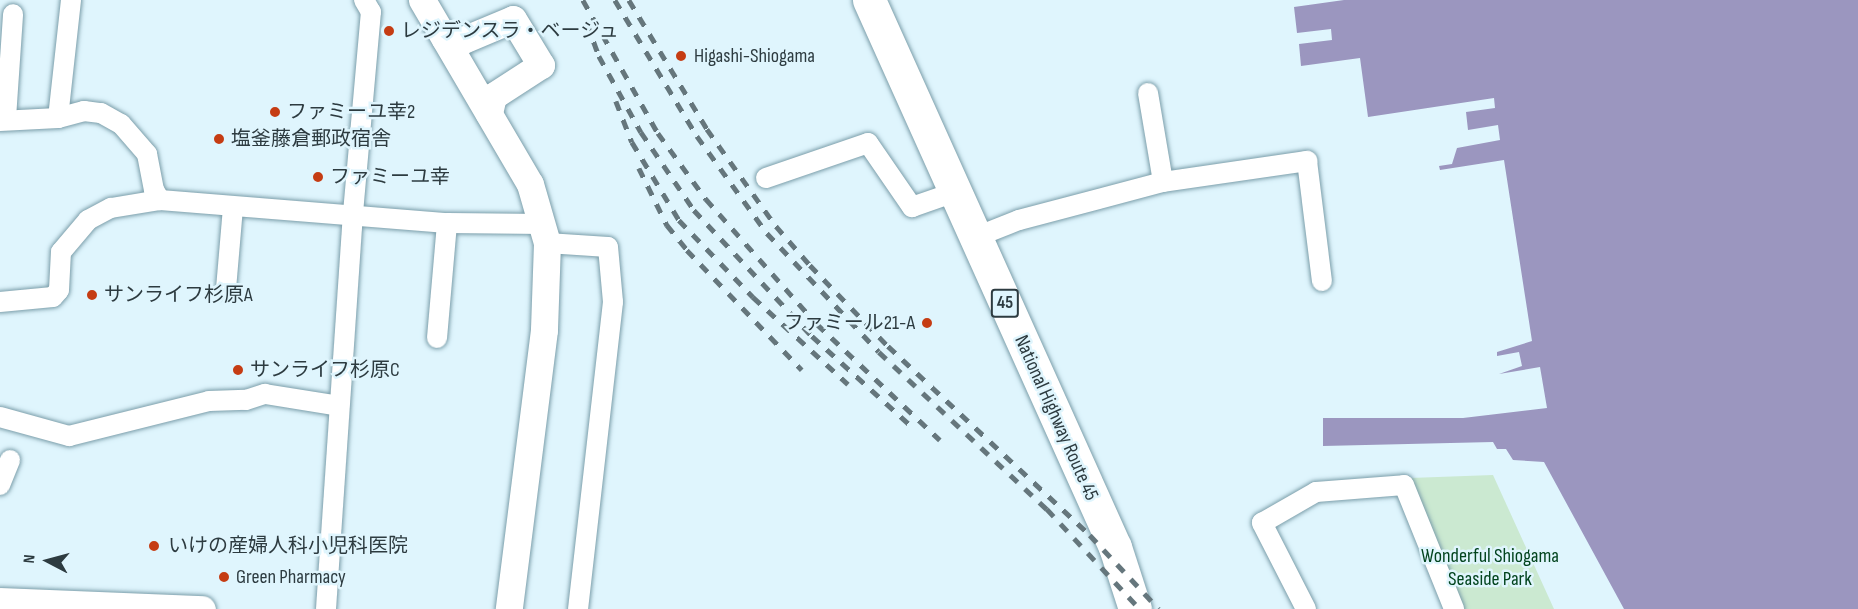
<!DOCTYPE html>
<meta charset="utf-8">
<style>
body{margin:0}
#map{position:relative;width:1858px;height:609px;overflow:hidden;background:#dff5fd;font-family:"Sofia Sans Condensed","Noto Sans JP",sans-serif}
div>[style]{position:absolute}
.green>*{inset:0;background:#cbe9d1}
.water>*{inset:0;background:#9b96bf}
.roads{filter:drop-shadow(0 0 2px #7b9eaa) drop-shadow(0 0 2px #7b9eaa)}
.street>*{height:20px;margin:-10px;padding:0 10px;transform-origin:10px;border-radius:10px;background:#fff}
.secondary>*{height:27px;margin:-13.5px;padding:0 13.5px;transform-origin:13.5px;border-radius:13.5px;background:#fff}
.highway>*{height:33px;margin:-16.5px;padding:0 16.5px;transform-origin:16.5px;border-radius:16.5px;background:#fff}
.rail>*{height:4.5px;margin-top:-2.25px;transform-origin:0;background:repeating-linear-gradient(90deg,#65767c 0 10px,transparent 0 20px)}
.dots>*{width:16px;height:16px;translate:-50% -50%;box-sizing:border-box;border:3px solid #dff5fd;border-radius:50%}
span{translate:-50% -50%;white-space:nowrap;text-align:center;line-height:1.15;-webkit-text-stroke:5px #dff5fd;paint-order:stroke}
.shield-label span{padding:2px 4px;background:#dff5fd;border:2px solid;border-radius:4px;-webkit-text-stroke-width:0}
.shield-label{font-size:18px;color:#2d3b40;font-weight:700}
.poi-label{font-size:20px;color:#2d3b40}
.left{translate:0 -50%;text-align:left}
.right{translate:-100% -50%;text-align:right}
.street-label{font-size:20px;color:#2d3b40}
.park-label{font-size:20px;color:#02441e}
.north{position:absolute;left:18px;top:531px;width:60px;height:60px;-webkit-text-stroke:4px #dff5fd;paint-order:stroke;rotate:276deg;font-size:16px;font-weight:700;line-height:24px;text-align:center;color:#2d3b40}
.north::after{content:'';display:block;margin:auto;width:21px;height:27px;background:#2d3b40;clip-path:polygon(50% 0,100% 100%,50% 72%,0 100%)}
</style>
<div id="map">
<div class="green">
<div style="clip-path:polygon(1493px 475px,1554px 609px,1462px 609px,1410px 478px)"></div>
</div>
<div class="water">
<div style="clip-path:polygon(1344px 0,1858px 0,1858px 609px,1624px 609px,1544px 462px,1513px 460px,1506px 449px,1497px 449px,1493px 442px,1323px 446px,1323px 418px,1463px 418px,1547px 408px,1540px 367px,1499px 374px,1522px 366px,1519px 352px,1497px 356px,1497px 352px,1532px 341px,1504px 160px,1440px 170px,1439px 166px,1452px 164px,1457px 148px,1500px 140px,1498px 125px,1468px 130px,1466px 112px,1495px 108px,1494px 98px,1368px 117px,1360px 58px,1301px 66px,1299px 44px,1332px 40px,1331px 29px,1297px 33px,1294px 7px)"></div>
</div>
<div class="roads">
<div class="street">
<div style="left:1148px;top:93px;width:90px;rotate:80.4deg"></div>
<div style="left:6px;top:118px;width:104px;rotate:-86.1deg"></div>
<div style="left:58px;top:118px;width:119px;rotate:-83.7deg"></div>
<div style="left:0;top:121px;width:58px;rotate:-3deg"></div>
<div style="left:58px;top:118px;width:27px;rotate:-15deg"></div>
<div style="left:84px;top:111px;width:17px;rotate:7deg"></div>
<div style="left:101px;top:113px;width:23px;rotate:29deg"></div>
<div style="left:121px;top:124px;width:40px;rotate:49deg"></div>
<div style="left:147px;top:154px;width:37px;rotate:79deg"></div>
<div style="left:154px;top:190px;width:12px;rotate:59deg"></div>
<div style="left:160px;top:200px;width:288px;rotate:4.6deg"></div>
<div style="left:447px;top:223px;width:97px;rotate:0.6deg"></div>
<div style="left:766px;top:178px;width:108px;rotate:-18.9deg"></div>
<div style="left:868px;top:143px;width:78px;rotate:55.5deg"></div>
<div style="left:912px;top:207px;width:46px;rotate:-19.2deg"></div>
<div style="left:976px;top:237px;width:46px;rotate:-21.6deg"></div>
<div style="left:1019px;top:220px;width:149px;rotate:-14.8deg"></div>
<div style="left:1163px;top:182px;width:146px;rotate:-8.3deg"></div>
<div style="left:1307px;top:161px;width:121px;rotate:82.9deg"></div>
<div style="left:547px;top:243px;width:61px;rotate:3.8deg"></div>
<div style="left:608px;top:247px;width:55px;rotate:84.8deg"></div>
<div style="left:613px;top:302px;width:309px;rotate:96.5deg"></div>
<div style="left:226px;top:289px;width:82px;rotate:-85.1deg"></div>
<div style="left:0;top:302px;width:53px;rotate:-5.4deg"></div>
<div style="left:53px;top:297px;width:9px;rotate:-49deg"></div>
<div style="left:59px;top:290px;width:38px;rotate:-87deg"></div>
<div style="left:61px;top:252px;width:42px;rotate:-49.8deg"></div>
<div style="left:88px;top:220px;width:26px;rotate:-28deg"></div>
<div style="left:111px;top:208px;width:50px;rotate:-9.3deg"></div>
<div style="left:437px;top:338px;width:115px;rotate:-85deg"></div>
<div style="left:0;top:417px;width:72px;rotate:15.4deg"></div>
<div style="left:69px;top:436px;width:144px;rotate:-14deg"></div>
<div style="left:209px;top:401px;width:37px;rotate:-2deg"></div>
<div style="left:246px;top:400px;width:20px;rotate:-18deg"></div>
<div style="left:265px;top:394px;width:75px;rotate:9.2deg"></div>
<div style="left:0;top:485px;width:27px;rotate:-68deg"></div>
<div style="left:326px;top:609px;width:397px;rotate:-86.1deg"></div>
<div style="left:353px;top:213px;width:202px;rotate:-84.9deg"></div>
<div style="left:371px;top:12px;width:14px;rotate:-120deg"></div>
<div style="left:1306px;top:609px;width:97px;rotate:-117.1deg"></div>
<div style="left:1262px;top:523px;width:62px;rotate:-29.9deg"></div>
<div style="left:1316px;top:492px;width:88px;rotate:-4.5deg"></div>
<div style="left:1404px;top:485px;width:134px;rotate:68deg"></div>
</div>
<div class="secondary">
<div style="left:422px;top:0;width:213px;rotate:59.6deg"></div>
<div style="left:530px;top:184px;width:61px;rotate:73.9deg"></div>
<div style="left:547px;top:243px;width:87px;rotate:92deg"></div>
<div style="left:544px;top:330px;width:281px;rotate:97.2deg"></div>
<div style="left:445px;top:39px;width:18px;rotate:3deg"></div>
<div style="left:463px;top:40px;width:54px;rotate:-22.8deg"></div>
<div style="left:513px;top:19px;width:54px;rotate:58.7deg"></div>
<div style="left:541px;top:65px;width:57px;rotate:147.1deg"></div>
<div style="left:493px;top:96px;width:18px;rotate:103deg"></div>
<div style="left:0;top:601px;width:202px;rotate:2.3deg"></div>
</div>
<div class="highway">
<div style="left:869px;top:0;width:600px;rotate:65.79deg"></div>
<div style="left:1115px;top:547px;width:65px;rotate:72.1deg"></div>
</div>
</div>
<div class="rail">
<div style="left:583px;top:0;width:153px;rotate:60.6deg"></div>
<div style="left:658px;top:133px;width:82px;rotate:54deg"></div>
<div style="left:706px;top:199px;width:167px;rotate:48.4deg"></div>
<div style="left:817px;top:324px;width:169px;rotate:43.3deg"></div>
<div style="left:615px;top:0;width:159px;rotate:58.9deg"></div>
<div style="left:697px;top:136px;width:120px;rotate:54.2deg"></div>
<div style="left:767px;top:233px;width:163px;rotate:46.7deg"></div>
<div style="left:879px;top:352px;width:230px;rotate:43.1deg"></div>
<div style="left:1047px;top:509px;width:137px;rotate:47.1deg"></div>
<div style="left:629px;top:0;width:151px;rotate:58.8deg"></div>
<div style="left:707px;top:129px;width:119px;rotate:54.6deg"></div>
<div style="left:776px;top:226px;width:52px;rotate:48.9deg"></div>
<div style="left:810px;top:265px;width:112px;rotate:46.1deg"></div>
<div style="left:888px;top:346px;width:277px;rotate:43.1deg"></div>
<div style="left:1090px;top:535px;width:101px;rotate:47deg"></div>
<div style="left:587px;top:23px;width:35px;rotate:70deg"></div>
<div style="left:599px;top:56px;width:87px;rotate:61.1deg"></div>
<div style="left:641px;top:132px;width:94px;rotate:55.8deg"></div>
<div style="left:694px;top:210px;width:173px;rotate:46.9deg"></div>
<div style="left:812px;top:336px;width:132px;rotate:42.2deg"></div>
<div style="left:616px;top:101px;width:44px;rotate:68.7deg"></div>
<div style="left:632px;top:142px;width:91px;rotate:58.9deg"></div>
<div style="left:679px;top:220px;width:107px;rotate:46.1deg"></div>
<div style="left:753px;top:297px;width:129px;rotate:42.5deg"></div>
<div style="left:639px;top:168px;width:64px;rotate:63.8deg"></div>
<div style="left:667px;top:225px;width:32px;rotate:51deg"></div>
<div style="left:687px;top:250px;width:166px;rotate:46.2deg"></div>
</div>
<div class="dots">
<div style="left:389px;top:31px;background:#c53c13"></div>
<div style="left:681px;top:56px;background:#c53c13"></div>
<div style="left:275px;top:112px;background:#c53c13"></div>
<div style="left:219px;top:139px;background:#c53c13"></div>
<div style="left:318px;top:177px;background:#c53c13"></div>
<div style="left:92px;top:295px;background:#c53c13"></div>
<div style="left:927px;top:323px;background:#c53c13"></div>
<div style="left:238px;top:370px;background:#c53c13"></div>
<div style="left:154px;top:546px;background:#c53c13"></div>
<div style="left:224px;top:577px;background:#c53c13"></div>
</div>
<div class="shield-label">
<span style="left:1005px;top:303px">45</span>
</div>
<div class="poi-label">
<span class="left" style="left:401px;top:31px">レジデンスラ・ベージュ</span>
<span class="left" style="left:694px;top:56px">Higashi-Shiogama</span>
<span class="left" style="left:287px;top:112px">ファミーユ幸2</span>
<span class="left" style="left:231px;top:139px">塩釜藤倉郵政宿舎</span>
<span class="left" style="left:330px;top:177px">ファミーユ幸</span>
<span class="left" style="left:104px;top:295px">サンライフ杉原A</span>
<span class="right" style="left:915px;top:323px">ファミール21-A</span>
<span class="left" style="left:250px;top:370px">サンライフ杉原C</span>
<span class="left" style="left:168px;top:546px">いけの産婦人科小児科医院</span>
<span class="left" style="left:236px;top:577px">Green Pharmacy</span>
</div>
<div class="street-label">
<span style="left:1056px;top:418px;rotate:66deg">National Highway Route 45</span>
</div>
<div class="park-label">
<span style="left:1490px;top:568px">Wonderful Shiogama<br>Seaside Park</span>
</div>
<div class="north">N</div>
</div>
